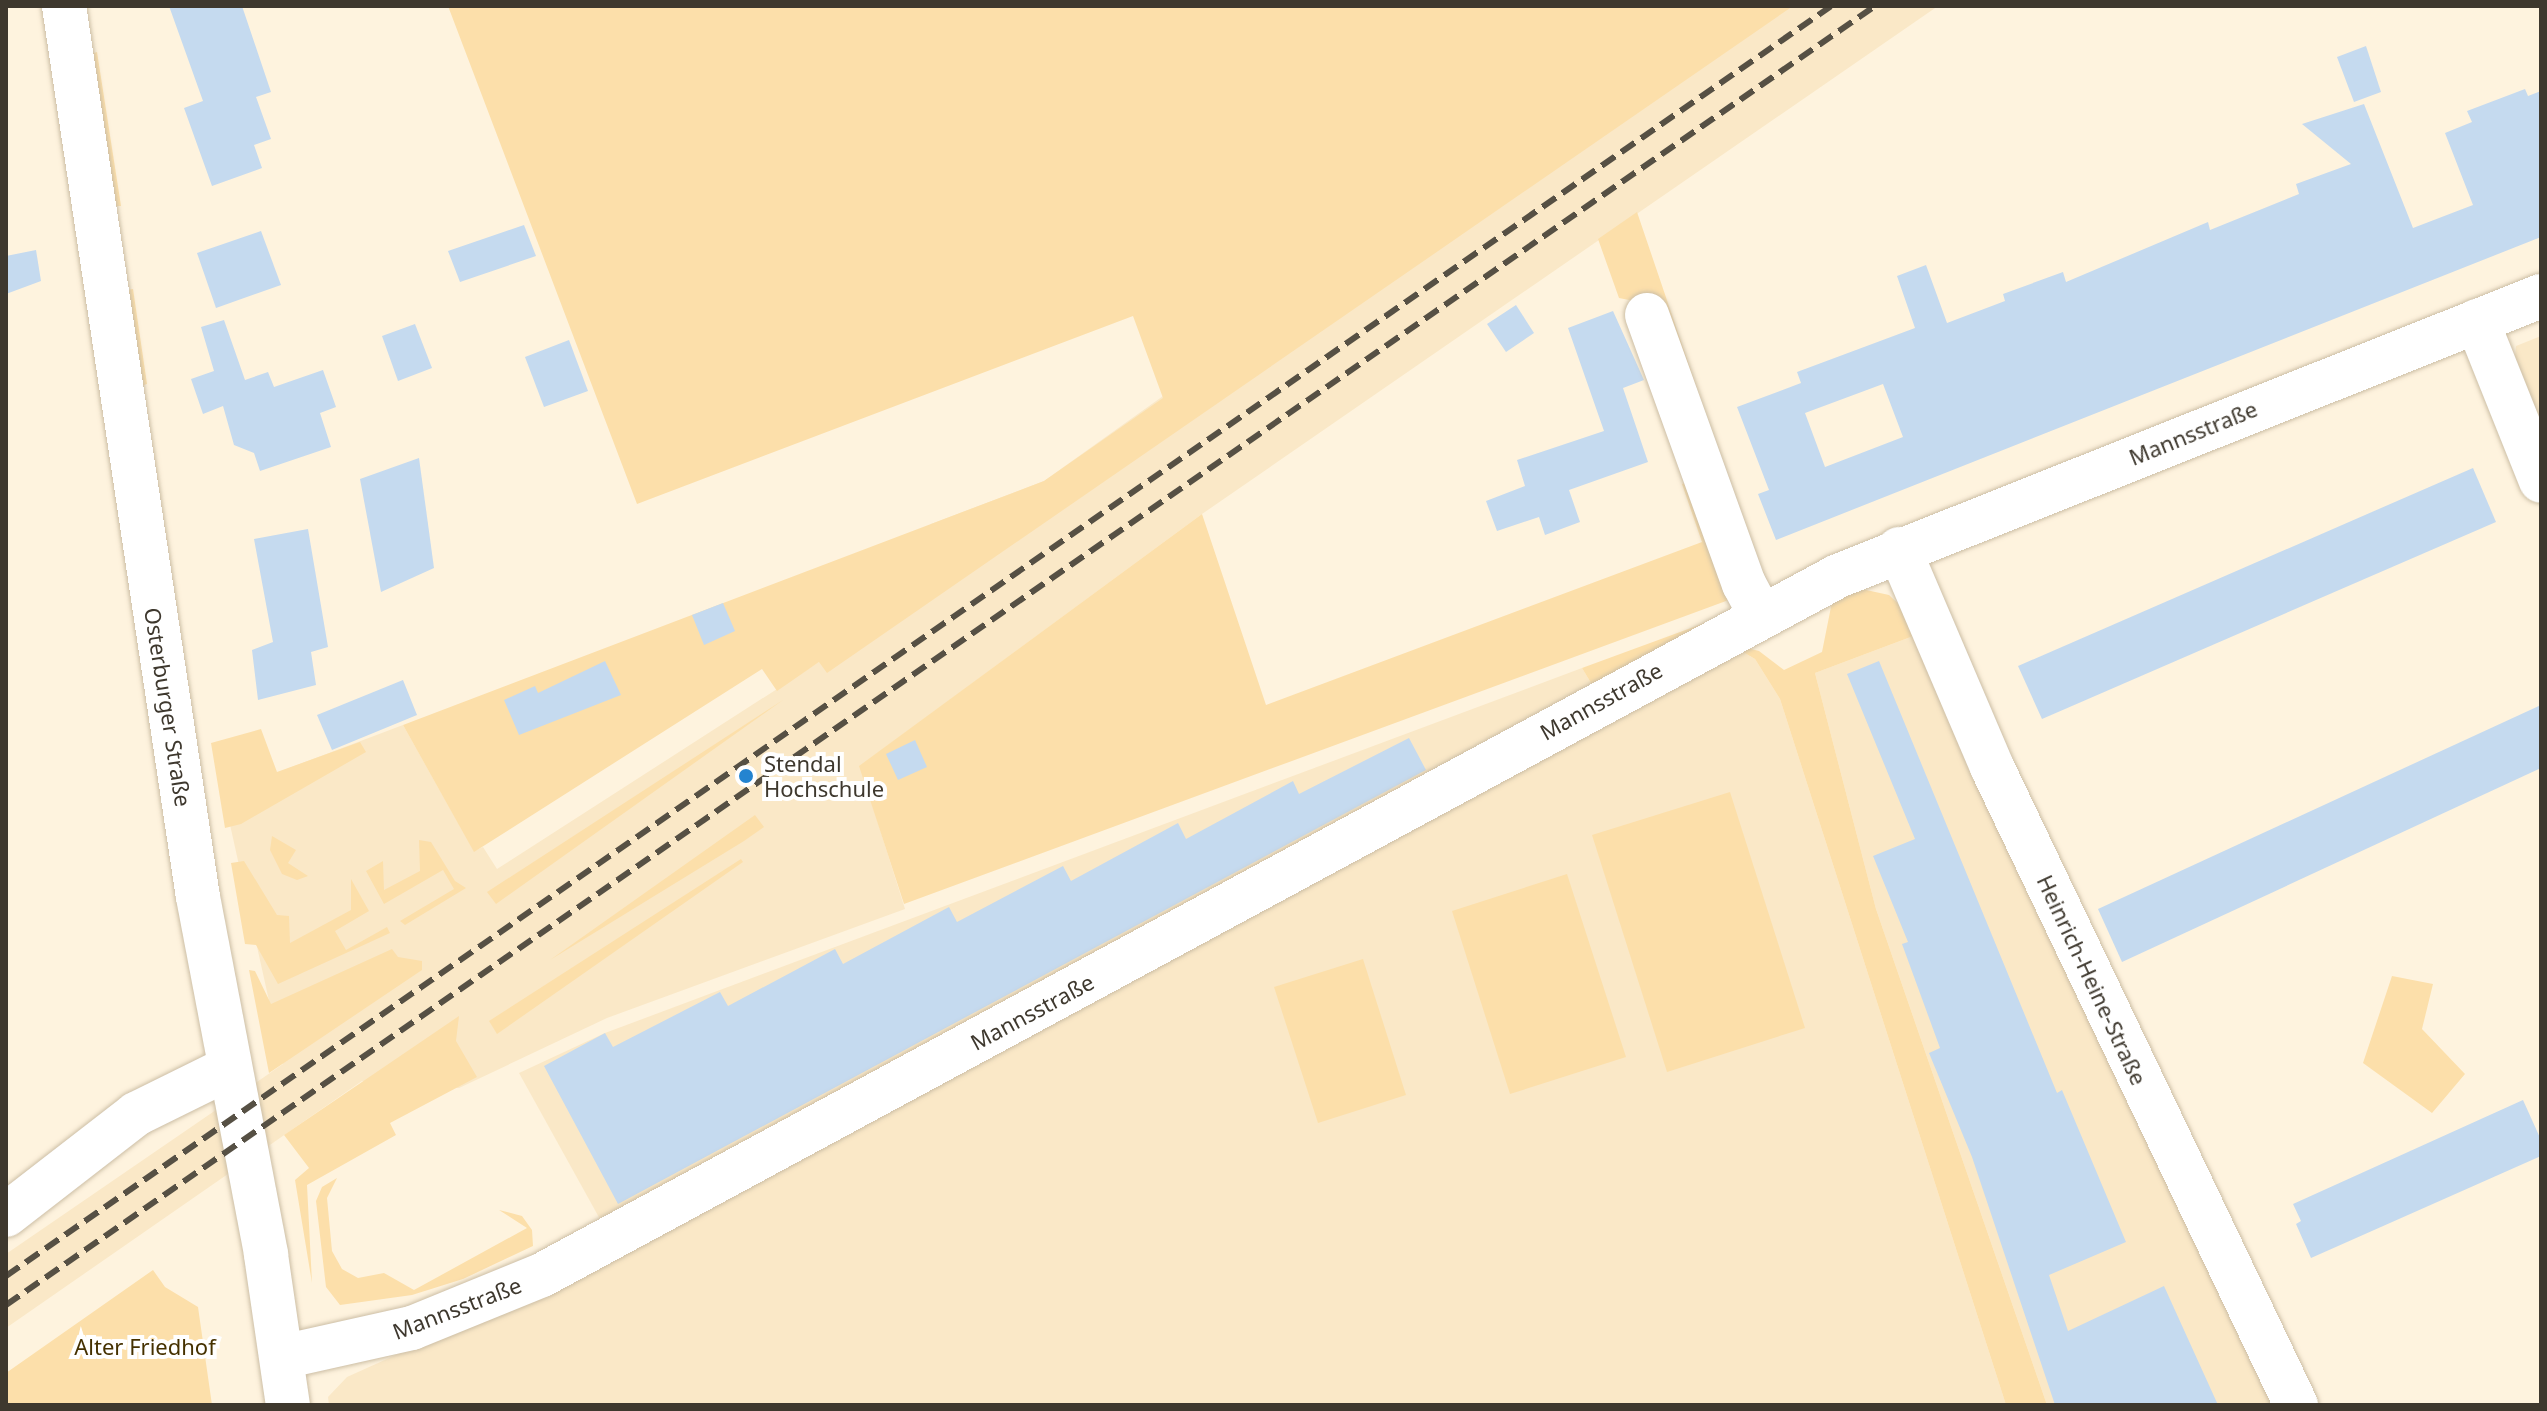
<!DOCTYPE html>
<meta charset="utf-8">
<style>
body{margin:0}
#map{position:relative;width:2547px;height:1411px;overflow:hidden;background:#fef3de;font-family:"Noto Sans",sans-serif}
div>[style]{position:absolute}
.built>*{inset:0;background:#fae8c7}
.green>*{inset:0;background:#fcdfaa}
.building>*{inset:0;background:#c5daef}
.roads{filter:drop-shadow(0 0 2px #ccbea5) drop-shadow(0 0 2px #ccbea5)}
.minor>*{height:44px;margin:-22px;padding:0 22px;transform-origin:22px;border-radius:22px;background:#fff}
.rail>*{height:6px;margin-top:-3px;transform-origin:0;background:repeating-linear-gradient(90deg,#565044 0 16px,transparent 0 24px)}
.dots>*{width:22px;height:22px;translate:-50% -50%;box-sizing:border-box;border:4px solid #fff;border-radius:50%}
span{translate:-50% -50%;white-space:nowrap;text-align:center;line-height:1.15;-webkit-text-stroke:8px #fff;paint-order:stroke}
.street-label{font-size:22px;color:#3e382e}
.poi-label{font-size:22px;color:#3e382e}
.left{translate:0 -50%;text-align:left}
.park-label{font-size:22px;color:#453100}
.frame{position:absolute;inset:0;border:8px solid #3e382e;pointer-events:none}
</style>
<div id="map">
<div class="built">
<div style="clip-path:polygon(1709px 6px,1938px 6px,1202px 514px,860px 766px,905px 909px,607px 1018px,459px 1088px,362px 1081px,6px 1328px,6px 1254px,283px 1064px,223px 793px,403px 725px,474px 851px,483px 847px,497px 869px,819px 662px,931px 524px,1044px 481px)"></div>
<div style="clip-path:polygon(2541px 336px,2541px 436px,2515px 357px,2516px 346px)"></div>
<div style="clip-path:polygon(1916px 635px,2276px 1405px,2047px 1405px,1876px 909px,1815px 673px)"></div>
<div style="clip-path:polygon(1743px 652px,1755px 659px,1780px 699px,2006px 1405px,329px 1405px,328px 1397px,347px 1377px,589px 1268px)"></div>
<div style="clip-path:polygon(1582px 668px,1594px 688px,601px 1221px,519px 1073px,605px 1033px)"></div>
</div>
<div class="green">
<div style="clip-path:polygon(448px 6px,1793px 6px,827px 673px,819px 662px,777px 691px,762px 669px,474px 852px,403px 725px,1044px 481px,1163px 398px,1133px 316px,637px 504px)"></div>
<div style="clip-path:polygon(97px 52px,121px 206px,114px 206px,91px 54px)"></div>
<div style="clip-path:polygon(1637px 212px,1709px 424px,1644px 303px,1619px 298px,1598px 239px)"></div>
<div style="clip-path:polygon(133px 289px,147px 384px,141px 386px,127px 290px)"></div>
<div style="clip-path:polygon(1689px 481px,1734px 595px,1726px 601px,904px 904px,859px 766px,1202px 514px,1266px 705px,1702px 542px,1682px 484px)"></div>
<div style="clip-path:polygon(1857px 588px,1889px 595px,1905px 610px,1916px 635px,1815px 673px,1876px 909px,2047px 1405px,2006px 1405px,1780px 699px,1755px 659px,1743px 652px,1743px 647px,1759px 651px,1784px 670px,1822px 652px,1832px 602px)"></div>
<div style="clip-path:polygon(1710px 621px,1594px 688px,1582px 668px)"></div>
<div style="clip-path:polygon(783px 700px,496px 904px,487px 892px)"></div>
<div style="clip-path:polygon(261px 729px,277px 772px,360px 742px,366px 752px,241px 824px,225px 828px,211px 743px)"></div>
<div style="clip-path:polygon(1730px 792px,1805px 1028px,1667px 1072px,1592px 835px)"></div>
<div style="clip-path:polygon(755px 815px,764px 827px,744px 841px,550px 960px)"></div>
<div style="clip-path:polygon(272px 836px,296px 850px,288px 863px,308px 876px,297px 880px,282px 874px,270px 850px)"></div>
<div style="clip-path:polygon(419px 840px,431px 842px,455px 881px,466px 888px,405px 925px,400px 921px,454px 889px,443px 870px,384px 904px,366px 871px,383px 861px,384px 890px,420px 871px)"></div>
<div style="clip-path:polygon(741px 859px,743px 862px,497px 1034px,489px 1021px)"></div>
<div style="clip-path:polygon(244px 861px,277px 915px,289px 916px,290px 943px,351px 910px,351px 879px,369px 911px,335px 931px,346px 950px,387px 927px,390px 933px,278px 984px,256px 945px,245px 944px,231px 863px)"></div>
<div style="clip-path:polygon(1567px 874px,1626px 1057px,1510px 1094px,1452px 911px)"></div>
<div style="clip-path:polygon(392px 949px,398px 957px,422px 961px,422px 970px,269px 1073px,249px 970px,255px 971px,271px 1004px)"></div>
<div style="clip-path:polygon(1363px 959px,1406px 1095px,1318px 1123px,1274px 987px)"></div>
<div style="clip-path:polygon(2392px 976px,2433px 984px,2422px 1029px,2465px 1074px,2432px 1113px,2363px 1063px)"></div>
<div style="clip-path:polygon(459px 1016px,456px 1041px,477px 1077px,390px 1123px,396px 1135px,307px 1185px,312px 1283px,295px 1180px,309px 1168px,284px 1135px)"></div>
<div style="clip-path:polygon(337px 1178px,327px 1198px,332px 1251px,342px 1269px,358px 1278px,384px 1273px,414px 1290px,527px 1228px,499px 1210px,522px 1216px,532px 1230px,533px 1246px,463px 1279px,412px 1295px,340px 1305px,326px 1287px,316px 1201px,322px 1187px)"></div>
<div style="clip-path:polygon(153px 1270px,165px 1287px,198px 1307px,212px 1405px,6px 1405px,6px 1373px)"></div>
</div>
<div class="building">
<div style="clip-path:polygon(169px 6px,242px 6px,271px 92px,256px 97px,271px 139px,254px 145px,262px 168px,212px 186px,184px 108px,203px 101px)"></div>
<div style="clip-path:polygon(2366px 46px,2381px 92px,2354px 102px,2337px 57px)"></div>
<div style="clip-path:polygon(evenodd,2525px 89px,2528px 96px,2541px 91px,2541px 237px,1776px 540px,1758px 494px,1769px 490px,1737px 407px,1801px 383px,1797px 372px,1915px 328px,1897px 276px,1926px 265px,1947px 323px,2005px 301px,2003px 294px,2063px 272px,2066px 282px,2208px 222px,2210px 230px,2299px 194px,2296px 184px,2351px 164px,2302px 124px,2364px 104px,2413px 228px,2473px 205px,2445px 133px,2472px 122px,2467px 111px,2525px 89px,1883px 384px,1903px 437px,1825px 467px,1805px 413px,1883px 384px)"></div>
<div style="clip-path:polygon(524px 225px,536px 256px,460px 282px,448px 251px)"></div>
<div style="clip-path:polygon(261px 231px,281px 285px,216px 308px,197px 253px)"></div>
<div style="clip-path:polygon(36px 250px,41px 281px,6px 294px,6px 256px)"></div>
<div style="clip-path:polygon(1516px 305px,1534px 333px,1506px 352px,1487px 324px)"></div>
<div style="clip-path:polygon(1613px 311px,1644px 380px,1623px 388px,1648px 462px,1569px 490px,1580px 522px,1545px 535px,1539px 517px,1497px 531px,1486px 501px,1525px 486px,1517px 460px,1604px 431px,1568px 328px)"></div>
<div style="clip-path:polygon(224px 320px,245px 380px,268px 372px,274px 387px,323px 370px,336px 407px,320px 413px,331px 447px,260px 471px,254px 453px,234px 445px,223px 406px,203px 414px,191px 379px,214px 371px,201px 327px)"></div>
<div style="clip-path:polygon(415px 324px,432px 368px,398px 381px,382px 336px)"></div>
<div style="clip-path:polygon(569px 340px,588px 391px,544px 407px,525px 357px)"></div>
<div style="clip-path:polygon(419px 458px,434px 568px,381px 592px,360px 479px)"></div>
<div style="clip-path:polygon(2473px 468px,2496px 522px,2042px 719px,2018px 666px)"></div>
<div style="clip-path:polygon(308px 529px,328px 647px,311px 652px,316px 685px,258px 700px,252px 650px,273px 642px,254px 539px)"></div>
<div style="clip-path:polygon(723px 603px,735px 631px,704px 645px,692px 615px)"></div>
<div style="clip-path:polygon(605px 661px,621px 695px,519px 735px,504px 700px,535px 686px,538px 693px)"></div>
<div style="clip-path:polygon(1879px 661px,2057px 1093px,2062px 1090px,2126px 1242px,2049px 1275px,2068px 1331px,2164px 1286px,2218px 1405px,2055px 1405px,1972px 1157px,1929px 1053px,1940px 1048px,1902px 944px,1908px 942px,1873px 856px,1915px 839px,1847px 674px)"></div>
<div style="clip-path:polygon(403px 680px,417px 715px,332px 750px,317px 715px)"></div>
<div style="clip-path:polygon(2541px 705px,2541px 768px,2122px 962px,2098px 909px)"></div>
<div style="clip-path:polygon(1409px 738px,1426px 770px,618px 1204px,544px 1066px,605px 1033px,613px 1047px,720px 992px,728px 1006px,835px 949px,843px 964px,949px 907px,957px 922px,1063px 866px,1071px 881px,1178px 823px,1186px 839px,1293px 781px,1299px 794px)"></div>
<div style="clip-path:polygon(915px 740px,927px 767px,898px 780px,886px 754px)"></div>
<div style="clip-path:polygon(2523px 1100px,2541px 1140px,2541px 1156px,2311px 1258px,2296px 1224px,2301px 1221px,2293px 1204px)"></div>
</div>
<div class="roads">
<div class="minor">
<div style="left:64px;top:6px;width:901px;rotate:81.45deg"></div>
<div style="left:198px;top:897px;width:364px;rotate:79.2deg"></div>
<div style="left:266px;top:1255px;width:152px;rotate:81.7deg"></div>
<div style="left:1647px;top:315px;width:286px;rotate:70.2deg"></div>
<div style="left:1744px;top:584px;width:34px;rotate:62deg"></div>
<div style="left:2477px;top:321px;width:172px;rotate:68.2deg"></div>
<div style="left:1899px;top:549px;width:237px;rotate:66.9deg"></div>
<div style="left:1992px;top:767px;width:707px;rotate:64.52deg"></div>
<div style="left:6px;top:1215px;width:165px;rotate:-37.8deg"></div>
<div style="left:136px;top:1114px;width:104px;rotate:-26.3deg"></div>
<div style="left:282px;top:1357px;width:133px;rotate:-12.6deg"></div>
<div style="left:412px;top:1328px;width:140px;rotate:-22.2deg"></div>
<div style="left:542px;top:1275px;width:1472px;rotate:-28.34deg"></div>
<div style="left:1838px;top:576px;width:757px;rotate:-21.72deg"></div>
</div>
</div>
<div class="rail">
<div style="left:6px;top:1276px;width:2223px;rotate:-34.83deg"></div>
<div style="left:6px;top:1305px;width:2276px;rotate:-34.8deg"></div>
</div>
<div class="dots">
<div style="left:746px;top:776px;background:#2484d0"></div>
</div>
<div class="street-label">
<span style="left:2193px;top:433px;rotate:-22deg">Mannsstraße</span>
<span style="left:1601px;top:701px;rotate:-29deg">Mannsstraße</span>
<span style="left:168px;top:707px;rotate:81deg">Osterburger Straße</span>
<span style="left:2092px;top:980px;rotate:65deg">Heinrich-Heine-Straße</span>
<span style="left:1032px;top:1012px;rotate:-28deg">Mannsstraße</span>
<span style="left:457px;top:1308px;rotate:-21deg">Mannsstraße</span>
</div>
<div class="poi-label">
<span class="left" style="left:764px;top:776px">Stendal<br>Hochschule</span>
</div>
<div class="park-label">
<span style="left:145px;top:1347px">Alter Friedhof</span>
</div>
<div class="frame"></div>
</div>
